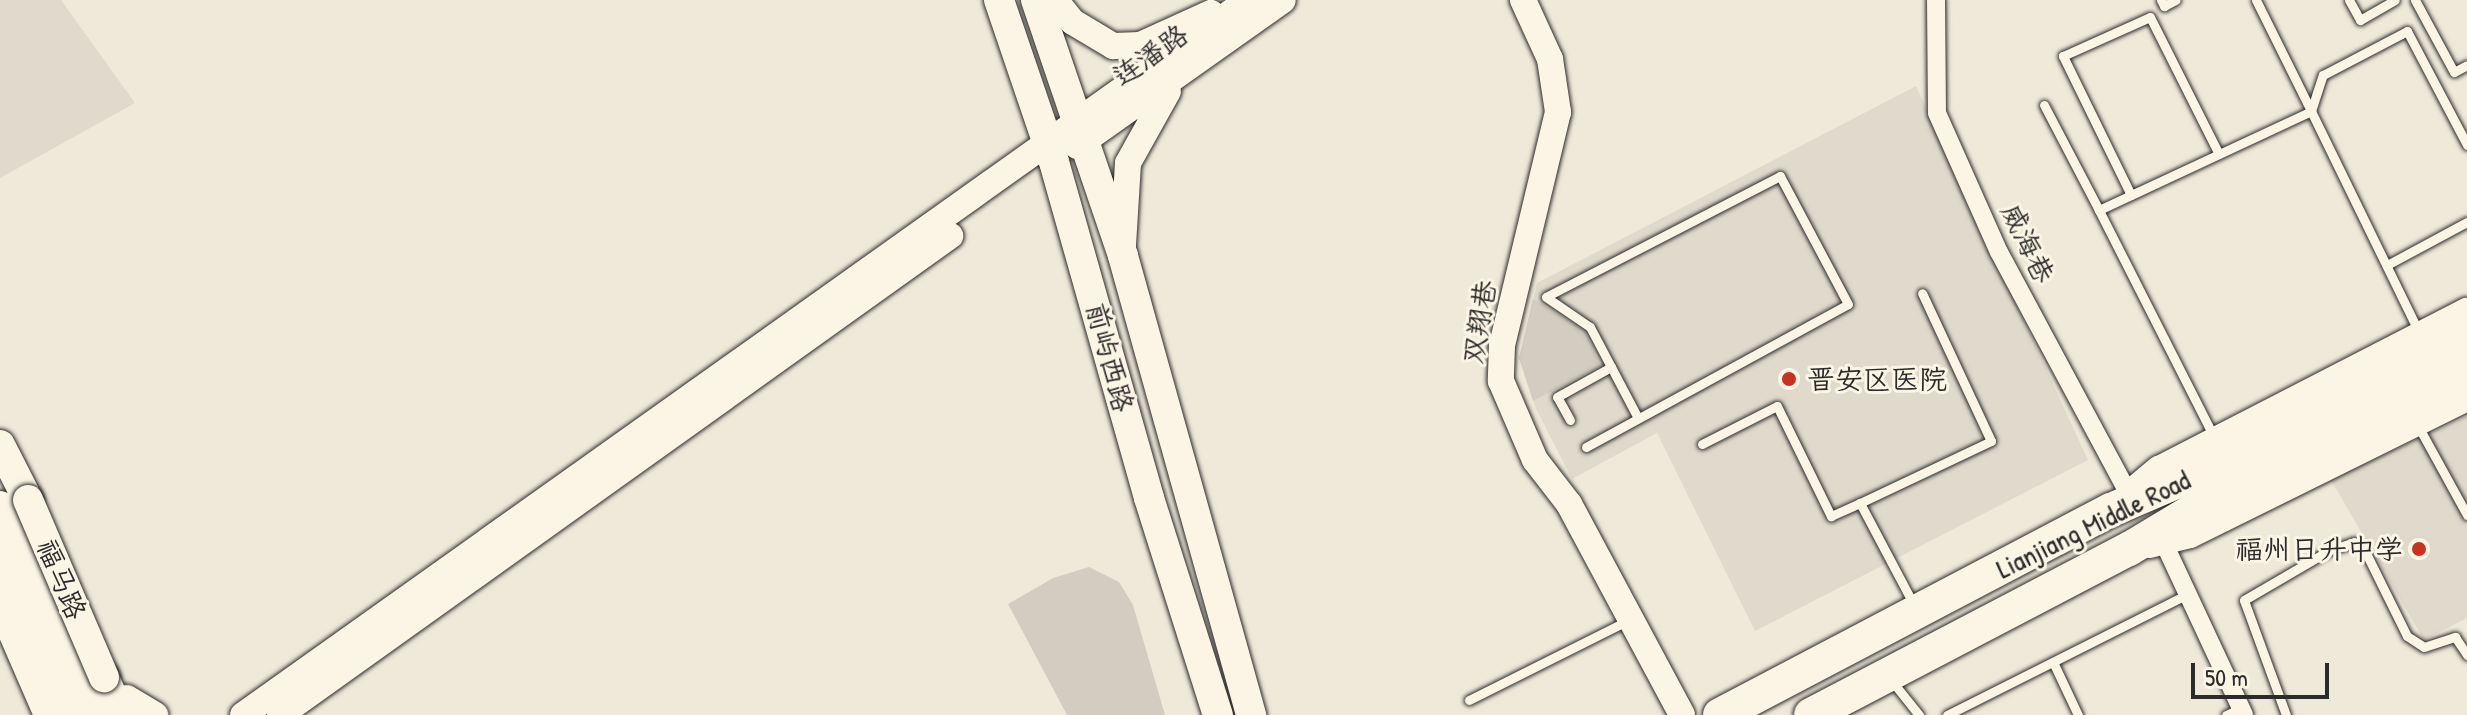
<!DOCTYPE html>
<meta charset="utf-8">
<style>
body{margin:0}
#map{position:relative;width:2467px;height:715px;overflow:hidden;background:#efe9da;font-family:"Patrick Hand","LXGW WenKai TC",sans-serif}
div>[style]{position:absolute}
.built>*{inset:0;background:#e0dacc}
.green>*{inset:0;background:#d2cdc0}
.roads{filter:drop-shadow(0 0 2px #2b2b2b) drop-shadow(0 0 2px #2b2b2b)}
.lane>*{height:9px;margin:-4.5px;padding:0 4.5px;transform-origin:4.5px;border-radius:4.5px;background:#fcf5e5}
.street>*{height:18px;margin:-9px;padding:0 9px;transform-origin:9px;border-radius:9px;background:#fcf5e5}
.secondary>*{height:26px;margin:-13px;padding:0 13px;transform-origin:13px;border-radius:13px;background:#fcf5e5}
.primary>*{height:30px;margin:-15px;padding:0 15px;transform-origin:15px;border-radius:15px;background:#fcf5e5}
.highway>*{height:34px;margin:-17px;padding:0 17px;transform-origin:17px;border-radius:17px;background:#fcf5e5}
.bridges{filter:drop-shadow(0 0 2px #2b2b2b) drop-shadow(0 0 2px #2b2b2b)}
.primary-bridge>*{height:30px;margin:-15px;padding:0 15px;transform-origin:15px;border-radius:15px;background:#fcf5e5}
.dots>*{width:22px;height:22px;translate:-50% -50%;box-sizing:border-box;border:4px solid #fcf5e5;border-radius:50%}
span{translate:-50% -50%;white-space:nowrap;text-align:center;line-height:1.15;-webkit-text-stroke:6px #fcf5e5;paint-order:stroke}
.street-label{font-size:28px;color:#2b2b2b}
.poi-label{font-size:28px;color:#2b2b2b}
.left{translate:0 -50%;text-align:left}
.right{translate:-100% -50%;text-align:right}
.scale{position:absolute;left:2191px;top:663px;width:138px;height:36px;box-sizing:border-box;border:4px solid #2b2b2b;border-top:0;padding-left:10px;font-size:24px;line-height:28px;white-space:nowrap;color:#2b2b2b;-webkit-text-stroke:6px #fcf5e5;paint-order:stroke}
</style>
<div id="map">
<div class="built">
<div style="clip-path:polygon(0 0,61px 0,135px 103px,0 178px)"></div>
<div style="clip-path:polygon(1916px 86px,2088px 460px,1755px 631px,1657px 433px,1572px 479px,1536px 409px,1519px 358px,1537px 283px)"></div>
<div style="clip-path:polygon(2467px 416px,2467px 618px,2424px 640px,2331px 480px)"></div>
</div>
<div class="green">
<div style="clip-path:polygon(1533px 299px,1585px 331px,1600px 366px,1533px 401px,1519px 358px)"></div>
<div style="clip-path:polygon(1089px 567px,1119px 582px,1133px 605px,1165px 715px,1067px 715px,1008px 604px,1053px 578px)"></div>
</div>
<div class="roads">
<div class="lane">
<div style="left:2161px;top:0;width:7px;rotate:63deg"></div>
<div style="left:2164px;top:6px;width:13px;rotate:-27deg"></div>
<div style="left:2256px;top:0;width:124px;rotate:63.6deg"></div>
<div style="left:2349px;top:0;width:23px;rotate:61deg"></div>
<div style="left:2360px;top:20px;width:40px;rotate:-29.7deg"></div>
<div style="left:2415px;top:0;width:82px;rotate:61.6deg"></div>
<div style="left:2454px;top:72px;width:15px;rotate:-28deg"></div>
<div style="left:2044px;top:105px;width:119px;rotate:62.4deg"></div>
<div style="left:2311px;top:111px;width:38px;rotate:-72deg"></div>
<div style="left:2323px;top:75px;width:95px;rotate:-27.6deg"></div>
<div style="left:2407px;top:31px;width:129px;rotate:62.2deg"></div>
<div style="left:2131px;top:195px;width:155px;rotate:-116.1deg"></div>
<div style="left:2063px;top:56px;width:95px;rotate:-24.1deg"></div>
<div style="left:2150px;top:17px;width:153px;rotate:63.3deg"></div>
<div style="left:2387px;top:265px;width:91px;rotate:-28.3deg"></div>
<div style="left:1570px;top:420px;width:26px;rotate:-119deg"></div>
<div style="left:1557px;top:397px;width:62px;rotate:-29.1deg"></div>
<div style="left:2417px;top:424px;width:104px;rotate:61.2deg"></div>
<div style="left:2215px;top:439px;width:257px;rotate:-116.9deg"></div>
<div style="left:2099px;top:210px;width:234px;rotate:-25deg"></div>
<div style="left:2311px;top:111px;width:246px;rotate:64deg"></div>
<div style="left:1702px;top:444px;width:84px;rotate:-26.9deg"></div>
<div style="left:1777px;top:406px;width:123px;rotate:63.9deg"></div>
<div style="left:1831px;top:516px;width:32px;rotate:-24deg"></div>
<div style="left:1586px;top:447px;width:298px;rotate:-28.6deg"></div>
<div style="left:1848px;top:304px;width:145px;rotate:-118deg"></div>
<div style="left:1780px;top:176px;width:263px;rotate:152.7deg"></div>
<div style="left:1546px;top:297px;width:53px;rotate:34.3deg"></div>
<div style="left:1590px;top:327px;width:103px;rotate:62.2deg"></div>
<div style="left:1915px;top:607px;width:118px;rotate:-117.9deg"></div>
<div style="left:1860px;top:503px;width:145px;rotate:-25.3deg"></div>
<div style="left:1991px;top:441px;width:163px;rotate:-115deg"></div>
<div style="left:2053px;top:662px;width:59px;rotate:64.7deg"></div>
<div style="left:1891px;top:680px;width:45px;rotate:51.3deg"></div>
<div style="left:1469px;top:700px;width:177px;rotate:-26.6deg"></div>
<div style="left:1947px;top:715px;width:270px;rotate:-26.7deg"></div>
<div style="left:2226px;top:715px;width:17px;rotate:-25deg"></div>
<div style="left:2286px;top:715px;width:122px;rotate:-110.1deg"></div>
<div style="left:2244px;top:600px;width:99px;rotate:-30.2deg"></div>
<div style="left:2330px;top:550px;width:25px;rotate:-18deg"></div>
<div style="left:2354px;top:542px;width:10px;rotate:29deg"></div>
<div style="left:2363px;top:547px;width:99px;rotate:63.7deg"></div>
<div style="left:2407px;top:636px;width:20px;rotate:33deg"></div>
<div style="left:2424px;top:647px;width:33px;rotate:-18deg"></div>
<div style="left:2455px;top:637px;width:22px;rotate:56deg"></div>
</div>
<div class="street">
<div style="left:1936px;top:0;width:113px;rotate:89.5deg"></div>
<div style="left:1937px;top:113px;width:152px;rotate:66deg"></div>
<div style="left:1999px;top:252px;width:275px;rotate:61.8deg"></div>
<div style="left:2163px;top:541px;width:192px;rotate:65deg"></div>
</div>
<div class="secondary">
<div style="left:1055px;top:0;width:28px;rotate:51deg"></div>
<div style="left:1073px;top:22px;width:47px;rotate:31deg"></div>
<div style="left:1113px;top:46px;width:27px;rotate:-2deg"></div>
<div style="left:1140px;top:45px;width:78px;rotate:-24.3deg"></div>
<div style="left:1523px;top:0;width:65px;rotate:65.4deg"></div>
<div style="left:1550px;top:59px;width:54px;rotate:81.4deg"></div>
<div style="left:1558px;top:112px;width:240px;rotate:103.5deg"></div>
<div style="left:1502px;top:345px;width:36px;rotate:92deg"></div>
<div style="left:1501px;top:381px;width:86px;rotate:66.7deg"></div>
<div style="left:1535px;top:460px;width:56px;rotate:52.3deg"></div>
<div style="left:1569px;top:504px;width:239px;rotate:61.8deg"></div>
<div style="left:1077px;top:146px;width:252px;rotate:-35.3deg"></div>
<div style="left:1123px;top:245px;width:82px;rotate:-86.5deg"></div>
<div style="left:1128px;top:163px;width:82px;rotate:-60.9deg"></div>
<div style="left:2130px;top:493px;width:38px;rotate:-40deg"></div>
<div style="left:2159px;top:469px;width:346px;rotate:-27.2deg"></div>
<div style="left:2149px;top:545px;width:42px;rotate:-13.7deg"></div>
<div style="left:2190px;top:535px;width:309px;rotate:-26.3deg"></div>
<div style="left:0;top:607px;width:118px;rotate:66.5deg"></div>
<div style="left:127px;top:698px;width:33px;rotate:31deg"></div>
<div style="left:243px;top:715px;width:1233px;rotate:-35.43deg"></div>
<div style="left:280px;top:715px;width:824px;rotate:-35.56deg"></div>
</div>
<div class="primary">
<div style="left:999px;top:0;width:171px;rotate:71.2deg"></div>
<div style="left:1054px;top:162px;width:349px;rotate:74.2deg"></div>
<div style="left:1149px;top:498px;width:228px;rotate:72.4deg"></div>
<div style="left:1036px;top:0;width:270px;rotate:71.2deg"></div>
<div style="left:1123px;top:256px;width:477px;rotate:74.4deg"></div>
<div style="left:0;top:445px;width:62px;rotate:63deg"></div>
<div style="left:0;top:506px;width:228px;rotate:66.2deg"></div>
<div style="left:104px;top:677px;width:41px;rotate:67.2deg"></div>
</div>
<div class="highway">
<div style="left:0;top:553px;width:176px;rotate:66.6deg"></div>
<div style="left:1720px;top:715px;width:441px;rotate:-27.7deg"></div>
<div style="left:2111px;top:510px;width:126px;rotate:-23.3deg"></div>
<div style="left:2227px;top:460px;width:270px;rotate:-27.1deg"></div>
<div style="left:1811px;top:715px;width:359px;rotate:-27.6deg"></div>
<div style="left:2129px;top:549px;width:128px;rotate:-31deg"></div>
<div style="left:2239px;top:483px;width:256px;rotate:-27.2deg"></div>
</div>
</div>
<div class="bridges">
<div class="primary-bridge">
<div style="left:28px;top:500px;width:193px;rotate:66.8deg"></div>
</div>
</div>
<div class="dots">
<div style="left:1789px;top:379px;background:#c8321e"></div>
<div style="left:2419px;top:549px;background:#c8321e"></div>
</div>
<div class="street-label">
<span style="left:1150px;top:55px;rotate:-35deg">连潘路</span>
<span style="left:2028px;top:243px;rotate:64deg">威海巷</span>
<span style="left:1479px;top:322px;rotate:-81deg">双翔巷</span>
<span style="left:1110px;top:357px;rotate:75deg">前屿西路</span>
<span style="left:2093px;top:524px;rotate:-26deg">Lianjiang Middle Road</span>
<span style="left:62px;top:579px;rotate:67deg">福马路</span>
</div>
<div class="poi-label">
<span class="left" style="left:1807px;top:379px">晋安区医院</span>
<span class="right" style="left:2403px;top:549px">福州日升中学</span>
</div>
<div class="scale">50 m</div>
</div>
